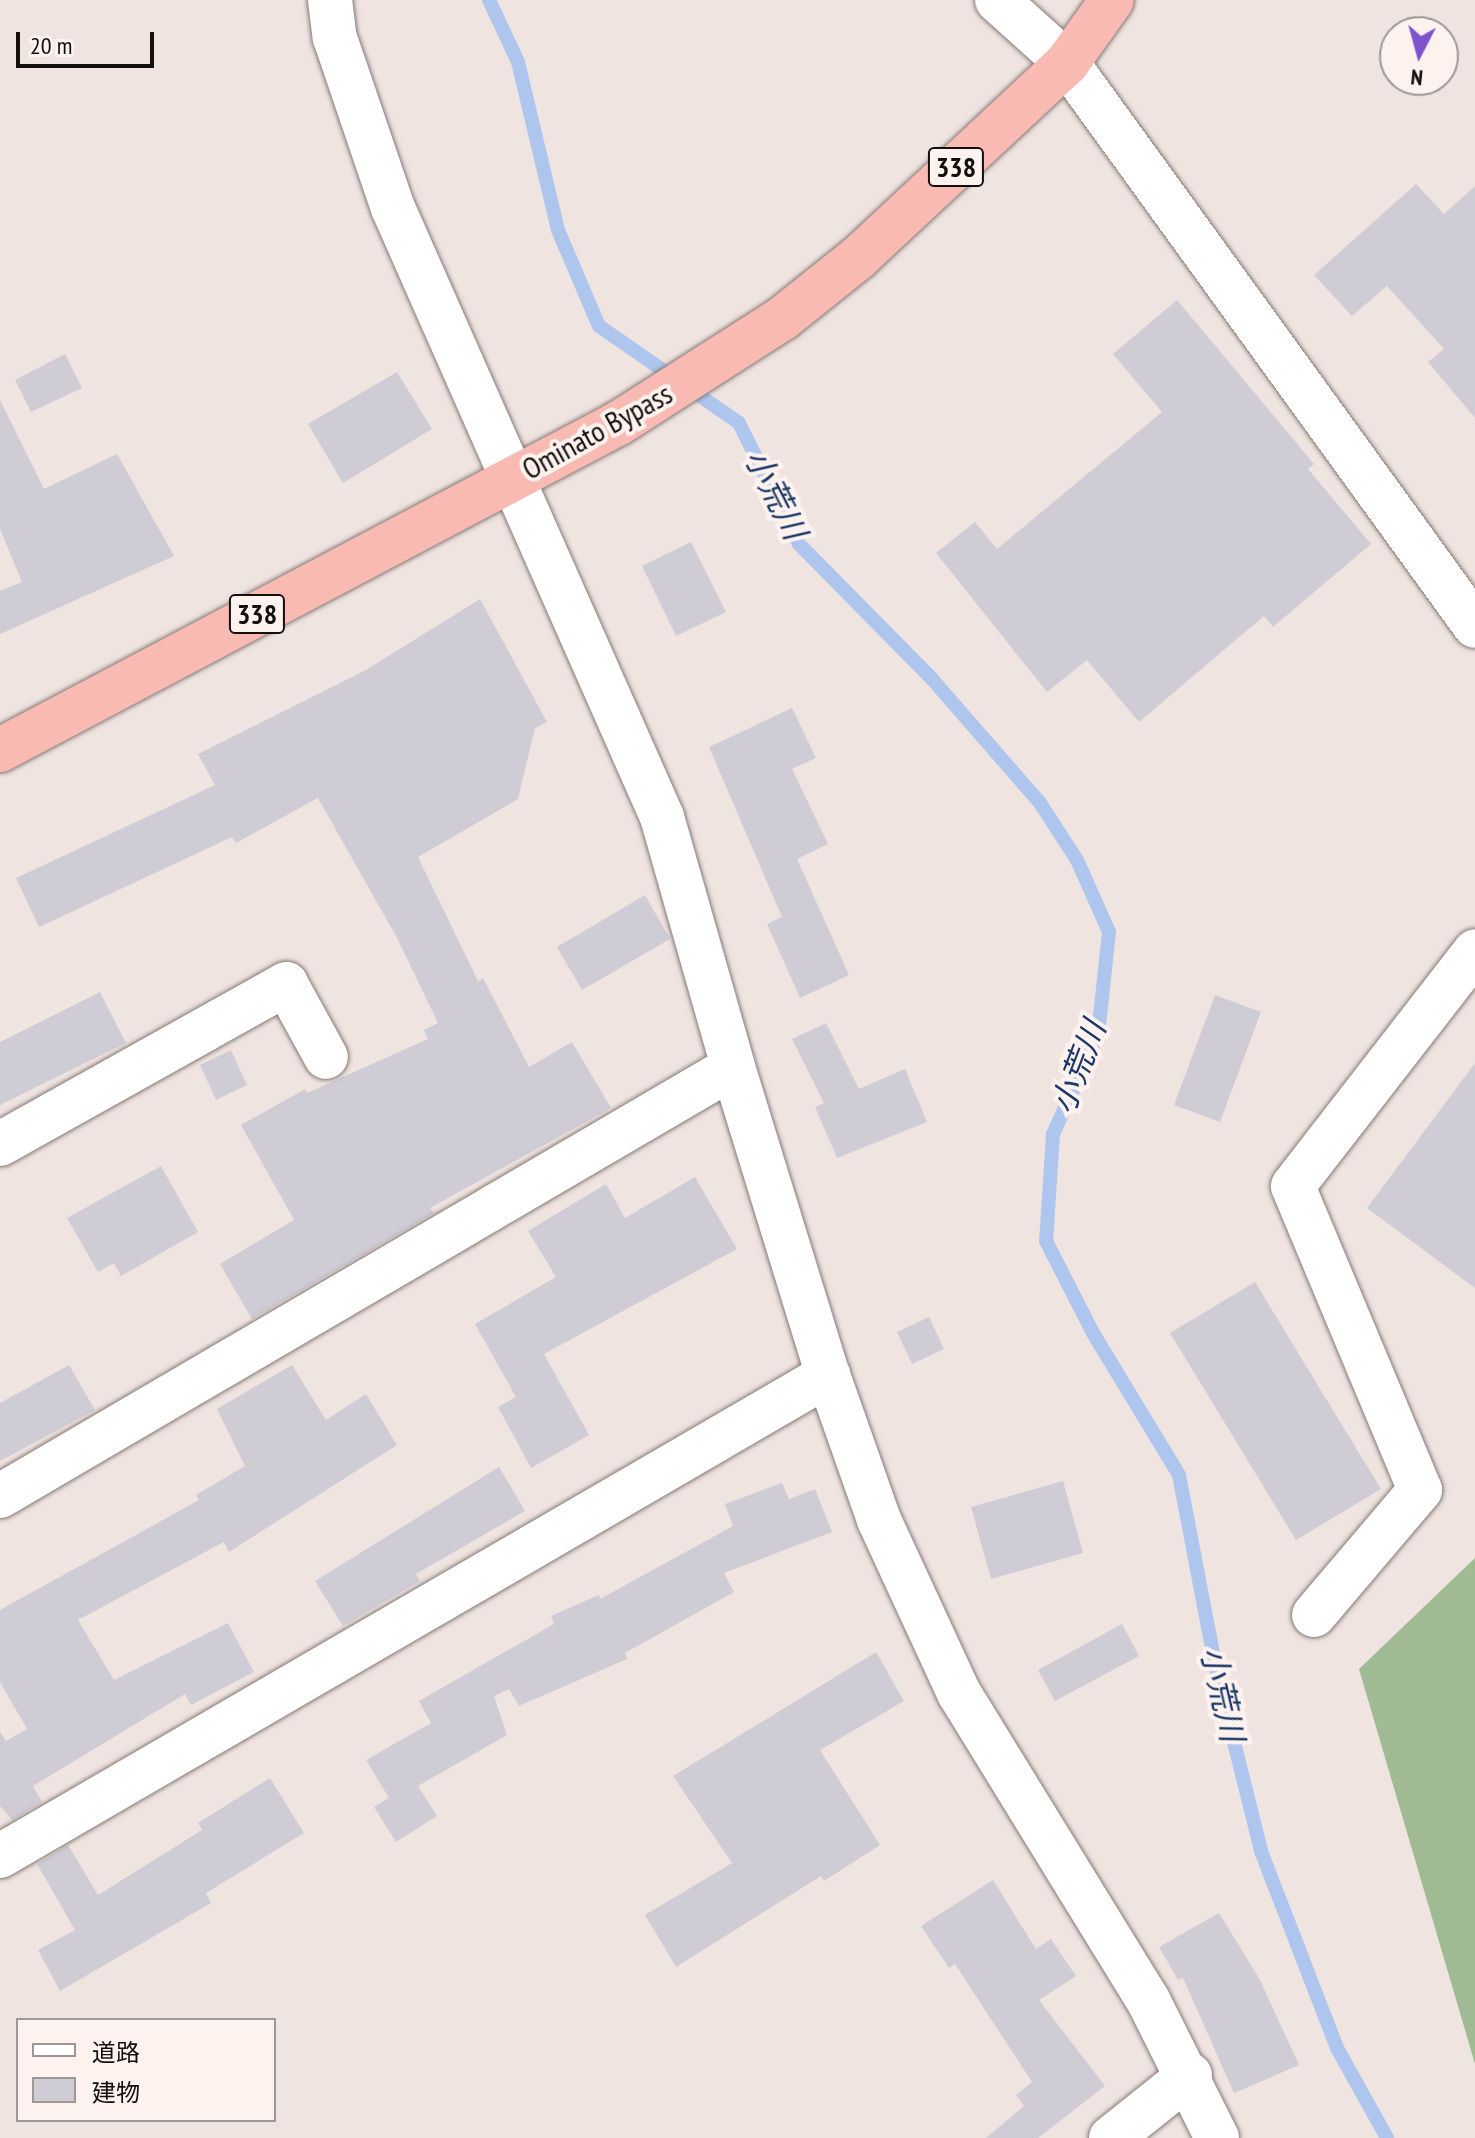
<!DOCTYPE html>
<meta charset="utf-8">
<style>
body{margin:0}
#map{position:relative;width:1475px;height:2138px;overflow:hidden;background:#f0e4e0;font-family:"PT Sans Narrow","Noto Sans JP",sans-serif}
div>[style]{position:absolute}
.forest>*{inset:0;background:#a0ba94}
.stream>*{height:14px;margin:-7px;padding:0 7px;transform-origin:7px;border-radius:7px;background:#aec6ee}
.building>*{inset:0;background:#cfccd5}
.roads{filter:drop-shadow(0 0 2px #847a76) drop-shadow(0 0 2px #847a76)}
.minor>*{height:44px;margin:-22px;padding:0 22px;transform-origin:22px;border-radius:22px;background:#fff}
.highway>*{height:44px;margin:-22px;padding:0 22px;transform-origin:22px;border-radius:22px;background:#f8bab2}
span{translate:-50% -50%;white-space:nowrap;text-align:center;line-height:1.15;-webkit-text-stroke:8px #fdf2ee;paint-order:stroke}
.shield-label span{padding:2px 6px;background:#fdf2ee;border:2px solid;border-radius:6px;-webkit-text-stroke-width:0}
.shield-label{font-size:28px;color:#120f0d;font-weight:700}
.street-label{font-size:30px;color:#120f0d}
.water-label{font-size:32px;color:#1b3768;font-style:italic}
.legend{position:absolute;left:16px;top:2018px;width:260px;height:104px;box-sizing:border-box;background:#fdf2ee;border:2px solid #9f9794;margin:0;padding:10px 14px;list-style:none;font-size:24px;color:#120f0d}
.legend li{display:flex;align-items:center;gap:16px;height:40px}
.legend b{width:40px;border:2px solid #9f9794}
.north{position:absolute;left:1379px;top:16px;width:80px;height:80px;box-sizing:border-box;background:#fdf2ee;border:2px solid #9f9794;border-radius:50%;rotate:186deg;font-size:22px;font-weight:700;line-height:32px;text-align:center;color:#120f0d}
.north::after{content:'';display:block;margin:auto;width:28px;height:36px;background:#7f53cc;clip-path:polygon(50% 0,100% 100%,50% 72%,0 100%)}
.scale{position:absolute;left:16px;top:32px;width:138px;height:36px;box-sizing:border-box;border:4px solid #120f0d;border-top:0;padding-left:10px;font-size:24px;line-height:28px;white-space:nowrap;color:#120f0d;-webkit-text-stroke:6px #fdf2ee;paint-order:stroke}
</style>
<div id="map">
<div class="forest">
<div style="clip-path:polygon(1475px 1558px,1475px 2064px,1359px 1669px)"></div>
</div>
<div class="stream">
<div style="left:489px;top:0;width:68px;rotate:64.9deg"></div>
<div style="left:518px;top:62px;width:173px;rotate:76.6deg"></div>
<div style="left:558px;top:230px;width:104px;rotate:66.9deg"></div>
<div style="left:599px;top:326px;width:170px;rotate:34.7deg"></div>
<div style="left:739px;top:423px;width:135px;rotate:63.6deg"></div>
<div style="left:799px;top:544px;width:190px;rotate:45.4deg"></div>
<div style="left:932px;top:679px;width:164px;rotate:48.9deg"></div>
<div style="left:1040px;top:803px;width:68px;rotate:57deg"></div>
<div style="left:1077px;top:860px;width:79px;rotate:66deg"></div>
<div style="left:1109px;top:932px;width:104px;rotate:96.1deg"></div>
<div style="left:1098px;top:1035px;width:109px;rotate:114.4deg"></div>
<div style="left:1053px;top:1134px;width:107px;rotate:93.7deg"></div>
<div style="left:1046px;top:1241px;width:103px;rotate:62.9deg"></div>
<div style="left:1093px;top:1333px;width:166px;rotate:58.8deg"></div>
<div style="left:1179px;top:1475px;width:203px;rotate:79.2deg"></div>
<div style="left:1217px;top:1674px;width:182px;rotate:76deg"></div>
<div style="left:1261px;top:1851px;width:211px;rotate:68.9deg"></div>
<div style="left:1337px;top:2048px;width:103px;rotate:60.9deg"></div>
</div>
<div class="building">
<div style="clip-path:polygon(1416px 184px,1444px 214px,1475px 186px,1475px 418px,1428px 362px,1444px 349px,1387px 286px,1352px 316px,1314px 275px)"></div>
<div style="clip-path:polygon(1177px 300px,1314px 464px,1308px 469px,1371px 544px,1273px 627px,1264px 616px,1139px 722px,1087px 660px,1047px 692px,936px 553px,975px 522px,997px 549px,1162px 412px,1113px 354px)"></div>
<div style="clip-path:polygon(65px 354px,82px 388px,31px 412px,15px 380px)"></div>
<div style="clip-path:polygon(397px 372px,432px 429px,343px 483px,308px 424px)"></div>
<div style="clip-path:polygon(0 400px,44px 489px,117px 454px,174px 556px,0 634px,0 591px,22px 582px,0 529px)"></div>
<div style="clip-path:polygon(691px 542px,726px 612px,676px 636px,642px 566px)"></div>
<div style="clip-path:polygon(480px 599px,547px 722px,535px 728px,518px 799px,418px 857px,478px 981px,483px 978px,529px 1067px,572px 1042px,611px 1108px,430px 1208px,434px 1213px,252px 1319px,220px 1264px,294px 1220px,241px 1125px,305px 1089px,307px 1093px,428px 1039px,424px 1030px,438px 1023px,397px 938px,318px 798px,236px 843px,232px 837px,39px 927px,16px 878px,215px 785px,198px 754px,366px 670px)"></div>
<div style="clip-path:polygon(792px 708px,816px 758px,792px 769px,828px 844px,797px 859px,849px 975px,800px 998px,767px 924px,782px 917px,709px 747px)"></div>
<div style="clip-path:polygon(645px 895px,670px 939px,582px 990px,557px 947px)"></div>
<div style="clip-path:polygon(100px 992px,126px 1043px,0 1105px,0 1042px)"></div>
<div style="clip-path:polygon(1215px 995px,1261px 1012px,1220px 1122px,1174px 1105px)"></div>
<div style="clip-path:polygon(826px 1023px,859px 1089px,905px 1069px,927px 1122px,837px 1158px,815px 1107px,824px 1103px,792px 1039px)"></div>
<div style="clip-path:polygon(231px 1050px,247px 1085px,216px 1100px,200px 1065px)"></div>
<div style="clip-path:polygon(1475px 1063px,1475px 1288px,1367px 1208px)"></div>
<div style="clip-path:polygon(161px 1166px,198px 1232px,121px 1276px,114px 1263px,98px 1272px,67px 1218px)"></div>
<div style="clip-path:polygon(695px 1177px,737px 1249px,544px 1354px,589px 1435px,531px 1468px,498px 1407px,516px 1397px,475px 1324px,556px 1277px,528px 1231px,606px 1184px,625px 1218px)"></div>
<div style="clip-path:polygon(1255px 1282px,1381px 1489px,1296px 1540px,1170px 1333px)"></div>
<div style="clip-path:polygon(929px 1317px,944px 1349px,912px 1364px,897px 1332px)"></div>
<div style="clip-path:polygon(69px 1365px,95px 1410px,0 1461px,0 1403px)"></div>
<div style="clip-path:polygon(292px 1365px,326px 1420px,366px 1394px,397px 1445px,229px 1552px,224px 1542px,78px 1620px,114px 1680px,228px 1623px,254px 1672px,191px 1705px,185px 1694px,33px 1786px,42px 1802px,12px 1820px,0 1806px,0 1732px,6px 1741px,27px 1729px,0 1682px,0 1610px,199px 1500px,196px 1495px,245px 1466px,217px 1409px)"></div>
<div style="clip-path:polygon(499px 1467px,525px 1511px,416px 1574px,420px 1581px,343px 1626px,315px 1581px)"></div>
<div style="clip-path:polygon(1063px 1481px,1083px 1553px,991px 1579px,971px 1507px)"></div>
<div style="clip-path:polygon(782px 1483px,789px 1499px,815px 1489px,832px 1532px,724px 1573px,734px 1592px,625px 1653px,627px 1659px,519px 1706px,509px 1689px,494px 1696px,507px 1735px,418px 1786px,437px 1816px,396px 1842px,374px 1807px,389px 1798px,366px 1760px,431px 1723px,419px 1701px,554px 1624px,551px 1616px,599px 1595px,600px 1599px,733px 1526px,725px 1504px)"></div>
<div style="clip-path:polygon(1122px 1624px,1139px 1656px,1055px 1701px,1038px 1670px)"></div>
<div style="clip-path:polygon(876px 1652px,904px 1701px,820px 1750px,880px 1845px,824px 1881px,821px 1876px,676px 1967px,645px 1915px,732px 1863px,673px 1776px)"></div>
<div style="clip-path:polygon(270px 1778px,304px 1833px,206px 1893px,211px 1903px,60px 1991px,38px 1950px,75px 1930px,37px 1864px,68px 1845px,98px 1895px,202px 1830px,198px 1823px)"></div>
<div style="clip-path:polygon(993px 1880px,1036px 1949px,1051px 1939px,1076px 1976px,1039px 2000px,1105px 2086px,1038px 2138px,986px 2138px,1024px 2106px,1016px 2095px,1032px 2082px,955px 1964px,949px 1968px,921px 1926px)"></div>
<div style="clip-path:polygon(1219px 1913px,1260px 1980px,1299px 2065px,1234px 2093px,1183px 1978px,1178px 1980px,1159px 1947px)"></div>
</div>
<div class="roads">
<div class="minor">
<div style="left:330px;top:0;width:38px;rotate:83deg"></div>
<div style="left:335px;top:38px;width:180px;rotate:71.2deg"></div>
<div style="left:393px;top:208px;width:666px;rotate:66.17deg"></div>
<div style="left:662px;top:817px;width:260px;rotate:74.1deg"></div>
<div style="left:733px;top:1067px;width:322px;rotate:72.9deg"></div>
<div style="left:828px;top:1375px;width:154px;rotate:70.6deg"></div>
<div style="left:879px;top:1520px;width:191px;rotate:65.2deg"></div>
<div style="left:959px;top:1693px;width:361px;rotate:58.4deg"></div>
<div style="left:1148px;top:2000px;width:154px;rotate:63.4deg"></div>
<div style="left:997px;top:0;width:94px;rotate:42deg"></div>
<div style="left:1067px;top:63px;width:695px;rotate:54.07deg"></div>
<div style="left:0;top:1144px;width:328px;rotate:-29.2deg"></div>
<div style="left:286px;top:984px;width:83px;rotate:61.3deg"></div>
<div style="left:0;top:1496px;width:849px;rotate:-30.34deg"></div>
<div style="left:1314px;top:1615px;width:164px;rotate:-49.7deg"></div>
<div style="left:1420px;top:1490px;width:329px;rotate:-112.7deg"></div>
<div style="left:1293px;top:1186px;width:297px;rotate:-52.2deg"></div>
<div style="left:0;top:1856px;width:958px;rotate:-30.15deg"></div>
<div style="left:1111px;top:2138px;width:101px;rotate:-38.6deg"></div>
</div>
<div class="highway">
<div style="left:0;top:750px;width:700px;rotate:-27.85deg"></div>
<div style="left:619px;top:423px;width:195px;rotate:-32.6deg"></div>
<div style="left:783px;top:318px;width:96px;rotate:-38.7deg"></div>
<div style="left:858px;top:258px;width:286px;rotate:-43deg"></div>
<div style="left:1067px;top:63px;width:77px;rotate:-54.5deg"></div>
</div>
</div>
<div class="shield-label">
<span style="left:956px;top:167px">338</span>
<span style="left:257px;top:614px">338</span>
</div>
<div class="street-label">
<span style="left:597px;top:431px;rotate:-29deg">Ominato Bypass</span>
</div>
<div class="water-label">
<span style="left:776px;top:494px;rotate:63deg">小荒川</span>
<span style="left:1078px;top:1067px;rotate:-69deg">小荒川</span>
<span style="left:1223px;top:1694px;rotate:77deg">小荒川</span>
</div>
<ul class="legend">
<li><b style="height:10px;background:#fff"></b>道路</li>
<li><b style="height:22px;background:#cfccd5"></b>建物</li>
</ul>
<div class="north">N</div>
<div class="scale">20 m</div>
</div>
